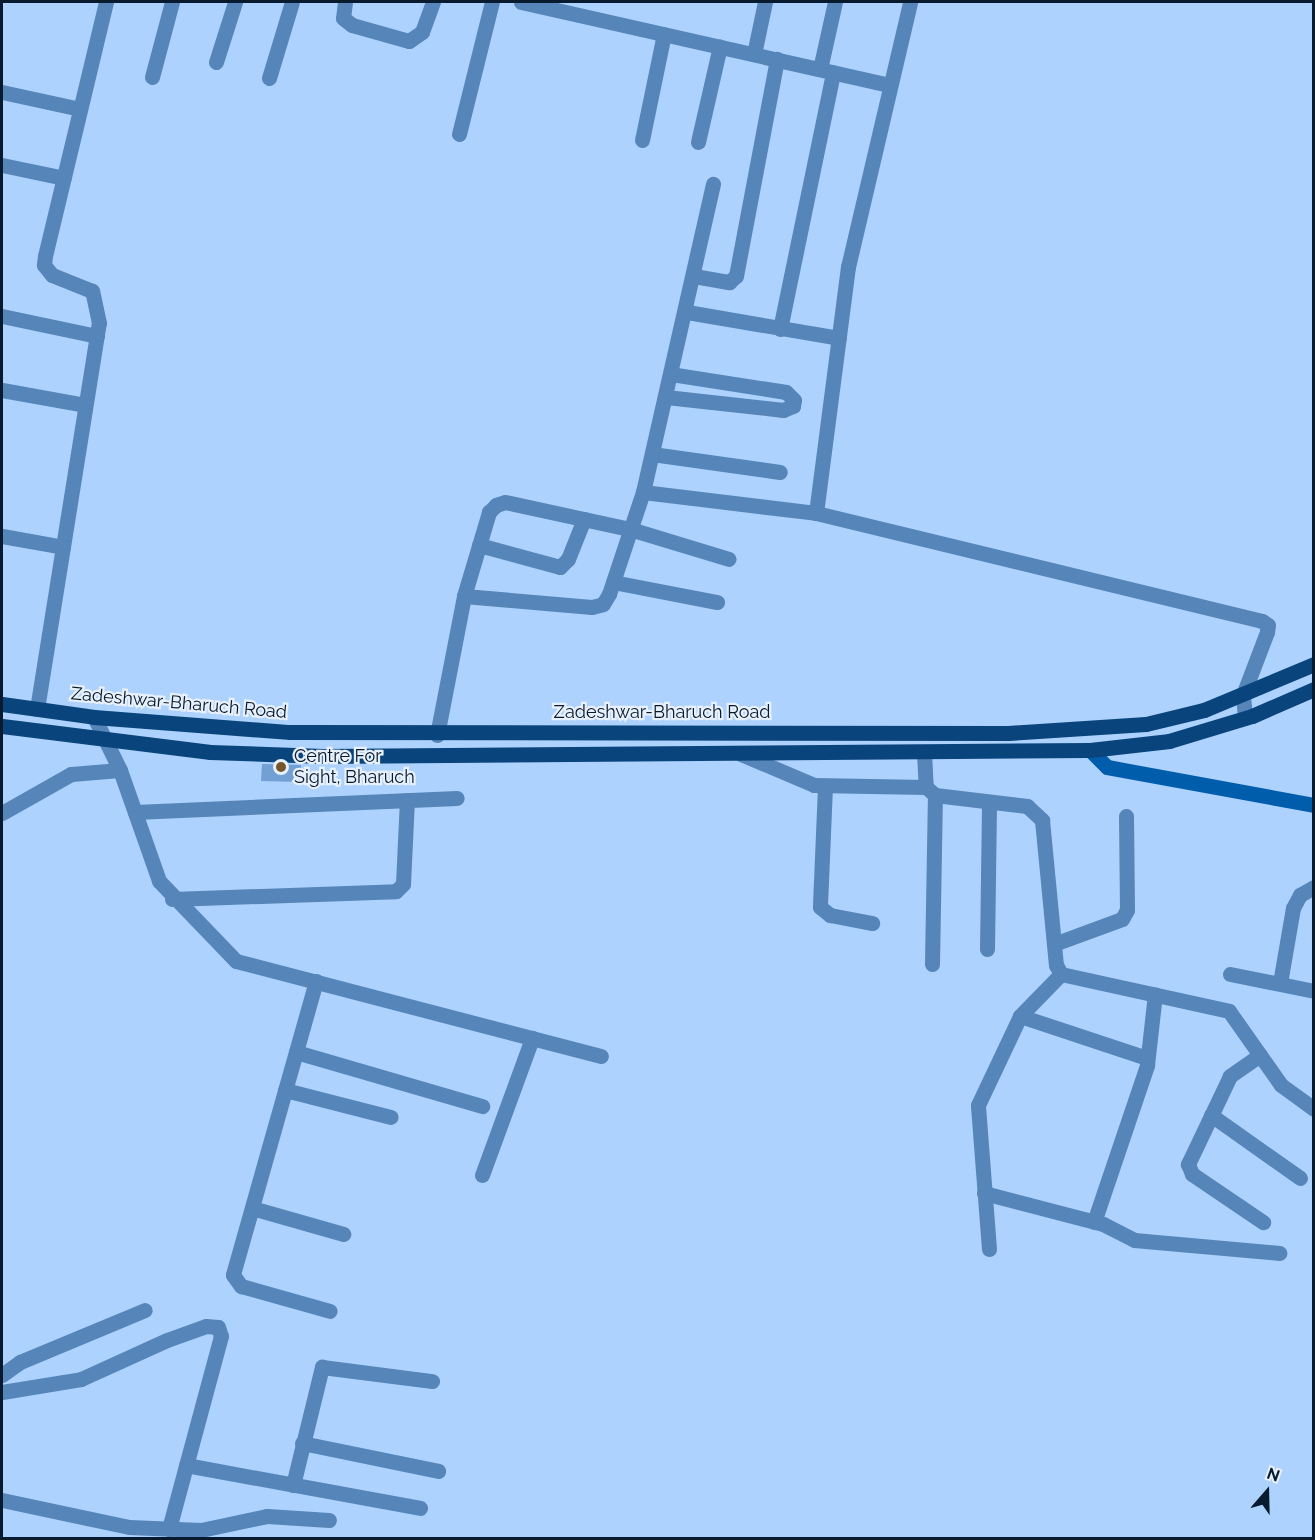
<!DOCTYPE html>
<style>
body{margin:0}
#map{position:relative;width:1315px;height:1540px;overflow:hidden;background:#add2fd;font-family:Raleway,sans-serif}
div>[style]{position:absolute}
.building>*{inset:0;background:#73a0d4}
.street>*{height:15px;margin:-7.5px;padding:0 7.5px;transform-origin:7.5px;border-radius:7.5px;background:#5685ba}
.secondary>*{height:15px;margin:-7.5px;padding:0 7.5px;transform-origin:7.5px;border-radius:7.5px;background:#005dac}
.primary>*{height:15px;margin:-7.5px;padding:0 7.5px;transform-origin:7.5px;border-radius:7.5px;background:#0a447c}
.dots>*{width:16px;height:16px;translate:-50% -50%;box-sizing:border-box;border:3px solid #e7f0fb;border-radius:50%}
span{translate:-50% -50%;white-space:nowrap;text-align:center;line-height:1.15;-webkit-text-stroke:4.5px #e7f0fb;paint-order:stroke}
.street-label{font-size:18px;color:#081a2d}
.poi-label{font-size:18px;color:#081a2d}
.left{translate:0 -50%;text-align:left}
.frame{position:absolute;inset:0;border:3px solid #081a2d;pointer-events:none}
.north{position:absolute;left:1237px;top:1462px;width:60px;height:60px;-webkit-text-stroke:4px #e7f0fb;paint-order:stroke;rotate:20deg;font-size:16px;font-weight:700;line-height:24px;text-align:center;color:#081a2d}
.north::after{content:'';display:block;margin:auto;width:21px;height:27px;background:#081a2d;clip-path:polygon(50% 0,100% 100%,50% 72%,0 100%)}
</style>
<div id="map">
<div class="building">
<div style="clip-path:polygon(262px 764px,301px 765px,301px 782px,261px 781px)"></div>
</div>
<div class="street">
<div style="left:345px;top:2px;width:16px;rotate:97deg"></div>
<div style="left:343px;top:18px;width:11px;rotate:38deg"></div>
<div style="left:352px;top:25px;width:59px;rotate:15.7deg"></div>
<div style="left:409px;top:41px;width:16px;rotate:-35deg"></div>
<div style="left:422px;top:32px;width:32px;rotate:-70deg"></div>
<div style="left:521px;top:2px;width:378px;rotate:12.7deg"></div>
<div style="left:754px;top:54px;width:53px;rotate:-78.1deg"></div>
<div style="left:216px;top:62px;width:63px;rotate:-72.4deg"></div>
<div style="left:820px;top:69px;width:69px;rotate:-77.4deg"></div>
<div style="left:152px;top:77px;width:78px;rotate:-75.1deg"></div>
<div style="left:269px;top:78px;width:79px;rotate:-73.2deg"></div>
<div style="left:2px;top:92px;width:80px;rotate:12.3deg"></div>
<div style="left:459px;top:134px;width:136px;rotate:-76deg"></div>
<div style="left:642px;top:140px;width:108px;rotate:-78.3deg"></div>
<div style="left:698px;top:142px;width:98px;rotate:-77.1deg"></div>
<div style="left:2px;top:165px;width:63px;rotate:11.8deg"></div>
<div style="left:694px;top:276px;width:36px;rotate:10deg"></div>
<div style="left:729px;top:282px;width:9px;rotate:-41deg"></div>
<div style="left:736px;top:276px;width:221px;rotate:-79.3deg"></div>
<div style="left:687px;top:312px;width:154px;rotate:9.7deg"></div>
<div style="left:2px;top:316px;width:97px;rotate:11.9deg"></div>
<div style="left:780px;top:329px;width:262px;rotate:-78.3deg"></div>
<div style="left:2px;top:390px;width:84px;rotate:10.2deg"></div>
<div style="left:666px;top:397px;width:118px;rotate:6.3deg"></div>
<div style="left:783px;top:410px;width:11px;rotate:-22deg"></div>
<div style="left:793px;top:406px;width:6px;rotate:-81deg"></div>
<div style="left:794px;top:400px;width:11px;rotate:-135deg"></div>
<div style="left:786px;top:392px;width:116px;rotate:-171.1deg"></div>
<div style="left:652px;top:454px;width:129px;rotate:8deg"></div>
<div style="left:643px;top:492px;width:174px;rotate:6.9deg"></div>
<div style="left:816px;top:513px;width:459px;rotate:13.6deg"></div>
<div style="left:1262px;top:621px;width:7px;rotate:34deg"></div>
<div style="left:1268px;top:625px;width:7px;rotate:98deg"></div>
<div style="left:1267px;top:632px;width:67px;rotate:110.9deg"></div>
<div style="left:1243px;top:695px;width:23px;rotate:85deg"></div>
<div style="left:816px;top:513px;width:248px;rotate:-82.6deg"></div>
<div style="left:848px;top:267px;width:272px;rotate:-76.8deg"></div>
<div style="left:2px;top:536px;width:62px;rotate:10.2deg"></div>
<div style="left:479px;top:545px;width:84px;rotate:15.2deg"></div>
<div style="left:560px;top:567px;width:11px;rotate:-45deg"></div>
<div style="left:568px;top:559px;width:43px;rotate:-68.2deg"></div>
<div style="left:613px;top:582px;width:106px;rotate:10.9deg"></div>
<div style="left:464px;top:596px;width:128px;rotate:4.9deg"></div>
<div style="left:592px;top:607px;width:11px;rotate:-15deg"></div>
<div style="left:603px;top:604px;width:12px;rotate:-59deg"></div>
<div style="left:609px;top:594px;width:108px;rotate:-71.6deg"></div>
<div style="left:643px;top:492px;width:316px;rotate:-77.2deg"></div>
<div style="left:37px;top:709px;width:391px;rotate:-80.9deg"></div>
<div style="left:99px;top:323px;width:33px;rotate:-102deg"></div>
<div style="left:92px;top:291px;width:43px;rotate:-158.2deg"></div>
<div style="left:52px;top:275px;width:13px;rotate:-129deg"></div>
<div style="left:44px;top:265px;width:9px;rotate:-84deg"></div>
<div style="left:45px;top:256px;width:261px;rotate:-76.5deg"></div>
<div style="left:94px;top:717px;width:59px;rotate:63.9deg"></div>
<div style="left:120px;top:770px;width:118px;rotate:70.6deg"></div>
<div style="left:159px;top:881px;width:111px;rotate:46.1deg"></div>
<div style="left:236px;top:961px;width:377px;rotate:14.6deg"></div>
<div style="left:437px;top:735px;width:142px;rotate:-79deg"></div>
<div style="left:464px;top:596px;width:88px;rotate:-73.4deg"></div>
<div style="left:489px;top:512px;width:10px;rotate:-45deg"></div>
<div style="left:496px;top:505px;width:9px;rotate:-18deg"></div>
<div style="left:505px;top:502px;width:128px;rotate:12.2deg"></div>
<div style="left:630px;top:529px;width:103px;rotate:16.9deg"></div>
<div style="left:924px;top:753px;width:34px;rotate:87deg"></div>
<div style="left:926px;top:787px;width:12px;rotate:42deg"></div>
<div style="left:935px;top:795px;width:93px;rotate:6.8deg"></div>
<div style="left:1027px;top:806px;width:21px;rotate:43deg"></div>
<div style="left:1042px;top:820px;width:146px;rotate:84.5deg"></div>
<div style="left:1056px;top:965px;width:10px;rotate:61deg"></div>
<div style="left:1061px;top:974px;width:172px;rotate:12.4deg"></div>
<div style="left:1229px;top:1011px;width:90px;rotate:54.9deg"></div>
<div style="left:1281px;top:1085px;width:41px;rotate:36deg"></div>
<div style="left:741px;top:754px;width:79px;rotate:23deg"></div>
<div style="left:814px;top:785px;width:112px;rotate:1deg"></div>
<div style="left:825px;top:786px;width:121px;rotate:92.4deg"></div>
<div style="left:820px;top:907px;width:13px;rotate:39deg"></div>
<div style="left:830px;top:915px;width:43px;rotate:10.8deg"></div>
<div style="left:135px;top:812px;width:322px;rotate:-2.5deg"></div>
<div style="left:2px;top:813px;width:79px;rotate:-29.5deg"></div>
<div style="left:71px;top:774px;width:49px;rotate:-4.7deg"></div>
<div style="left:172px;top:899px;width:224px;rotate:-2deg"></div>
<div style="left:396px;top:891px;width:10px;rotate:-45deg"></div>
<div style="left:403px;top:884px;width:84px;rotate:-87.3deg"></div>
<div style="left:1054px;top:944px;width:72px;rotate:-20.2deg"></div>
<div style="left:1122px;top:919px;width:10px;rotate:-61deg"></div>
<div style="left:1127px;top:910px;width:94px;rotate:-90.6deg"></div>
<div style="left:987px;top:949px;width:146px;rotate:-89.2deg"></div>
<div style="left:932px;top:964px;width:169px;rotate:-89deg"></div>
<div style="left:1230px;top:974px;width:86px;rotate:11.4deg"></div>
<div style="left:316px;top:981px;width:305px;rotate:105.8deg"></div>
<div style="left:233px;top:1275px;width:14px;rotate:54deg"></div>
<div style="left:241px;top:1286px;width:92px;rotate:15.7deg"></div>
<div style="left:1280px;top:983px;width:76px;rotate:-80.2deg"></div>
<div style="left:1293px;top:908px;width:15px;rotate:-62deg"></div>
<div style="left:1300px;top:895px;width:16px;rotate:-30deg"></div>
<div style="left:1020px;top:1016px;width:134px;rotate:18.3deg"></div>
<div style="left:296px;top:1052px;width:194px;rotate:16.2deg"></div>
<div style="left:1260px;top:1055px;width:37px;rotate:145deg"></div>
<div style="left:1230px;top:1076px;width:98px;rotate:115.5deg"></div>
<div style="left:1188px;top:1164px;width:11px;rotate:68deg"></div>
<div style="left:1192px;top:1174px;width:86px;rotate:34.1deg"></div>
<div style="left:285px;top:1090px;width:109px;rotate:14.3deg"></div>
<div style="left:1211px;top:1115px;width:109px;rotate:35.3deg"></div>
<div style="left:482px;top:1175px;width:146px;rotate:-69.9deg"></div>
<div style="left:984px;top:1193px;width:123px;rotate:14.6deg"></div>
<div style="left:1103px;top:1224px;width:35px;rotate:27deg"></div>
<div style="left:1134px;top:1240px;width:146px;rotate:5.1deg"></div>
<div style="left:252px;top:1208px;width:95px;rotate:15.9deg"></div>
<div style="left:1094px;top:1222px;width:166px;rotate:-71.3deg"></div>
<div style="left:1147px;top:1065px;width:71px;rotate:-83.6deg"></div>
<div style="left:989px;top:1249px;width:144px;rotate:-94.4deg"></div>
<div style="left:978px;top:1105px;width:98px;rotate:-64.7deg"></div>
<div style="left:1020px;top:1016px;width:59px;rotate:-45.7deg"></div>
<div style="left:2px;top:1375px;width:22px;rotate:-36deg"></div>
<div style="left:20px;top:1362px;width:135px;rotate:-22.6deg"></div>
<div style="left:2px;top:1392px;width:80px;rotate:-9.3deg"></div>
<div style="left:81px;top:1379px;width:94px;rotate:-24.4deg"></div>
<div style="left:167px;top:1340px;width:41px;rotate:-19.7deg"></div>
<div style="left:206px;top:1326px;width:12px;rotate:5deg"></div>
<div style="left:218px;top:1327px;width:9px;rotate:72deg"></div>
<div style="left:221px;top:1336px;width:200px;rotate:105.1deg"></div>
<div style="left:302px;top:1443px;width:139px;rotate:11.6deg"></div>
<div style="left:186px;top:1465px;width:238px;rotate:10.4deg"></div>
<div style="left:293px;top:1485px;width:122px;rotate:-76.2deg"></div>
<div style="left:322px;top:1367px;width:111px;rotate:7.3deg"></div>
<div style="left:2px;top:1500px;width:130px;rotate:12deg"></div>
<div style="left:129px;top:1527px;width:72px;rotate:2.4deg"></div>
<div style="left:201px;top:1530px;width:67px;rotate:-12deg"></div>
<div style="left:267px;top:1516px;width:62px;rotate:3.7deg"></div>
</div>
<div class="secondary">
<div style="left:1090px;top:750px;width:24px;rotate:45deg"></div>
<div style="left:1107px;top:767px;width:210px;rotate:10.4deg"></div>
</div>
<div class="primary">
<div style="left:2px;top:704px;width:93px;rotate:8deg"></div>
<div style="left:94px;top:717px;width:197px;rotate:4.4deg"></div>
<div style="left:290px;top:732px;width:718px;rotate:0.08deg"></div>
<div style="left:1008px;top:733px;width:138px;rotate:-3.7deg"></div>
<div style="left:1146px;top:724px;width:60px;rotate:-13.6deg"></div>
<div style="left:1204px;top:710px;width:119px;rotate:-22.7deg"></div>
<div style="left:2px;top:726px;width:210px;rotate:7.1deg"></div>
<div style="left:210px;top:752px;width:113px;rotate:2deg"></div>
<div style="left:323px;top:756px;width:767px;rotate:-0.45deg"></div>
<div style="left:1090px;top:750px;width:80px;rotate:-6.5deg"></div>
<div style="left:1169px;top:741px;width:87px;rotate:-16.8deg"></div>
<div style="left:1252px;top:716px;width:68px;rotate:-23.5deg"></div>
</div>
<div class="dots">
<div style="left:281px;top:767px;background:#75562b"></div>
</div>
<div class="street-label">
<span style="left:179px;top:703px;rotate:5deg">Zadeshwar-Bharuch Road</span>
<span style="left:662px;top:712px">Zadeshwar-Bharuch Road</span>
</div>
<div class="poi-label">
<span class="left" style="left:294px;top:767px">Centre For<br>Sight, Bharuch</span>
</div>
<div class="frame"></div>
<div class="north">N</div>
</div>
